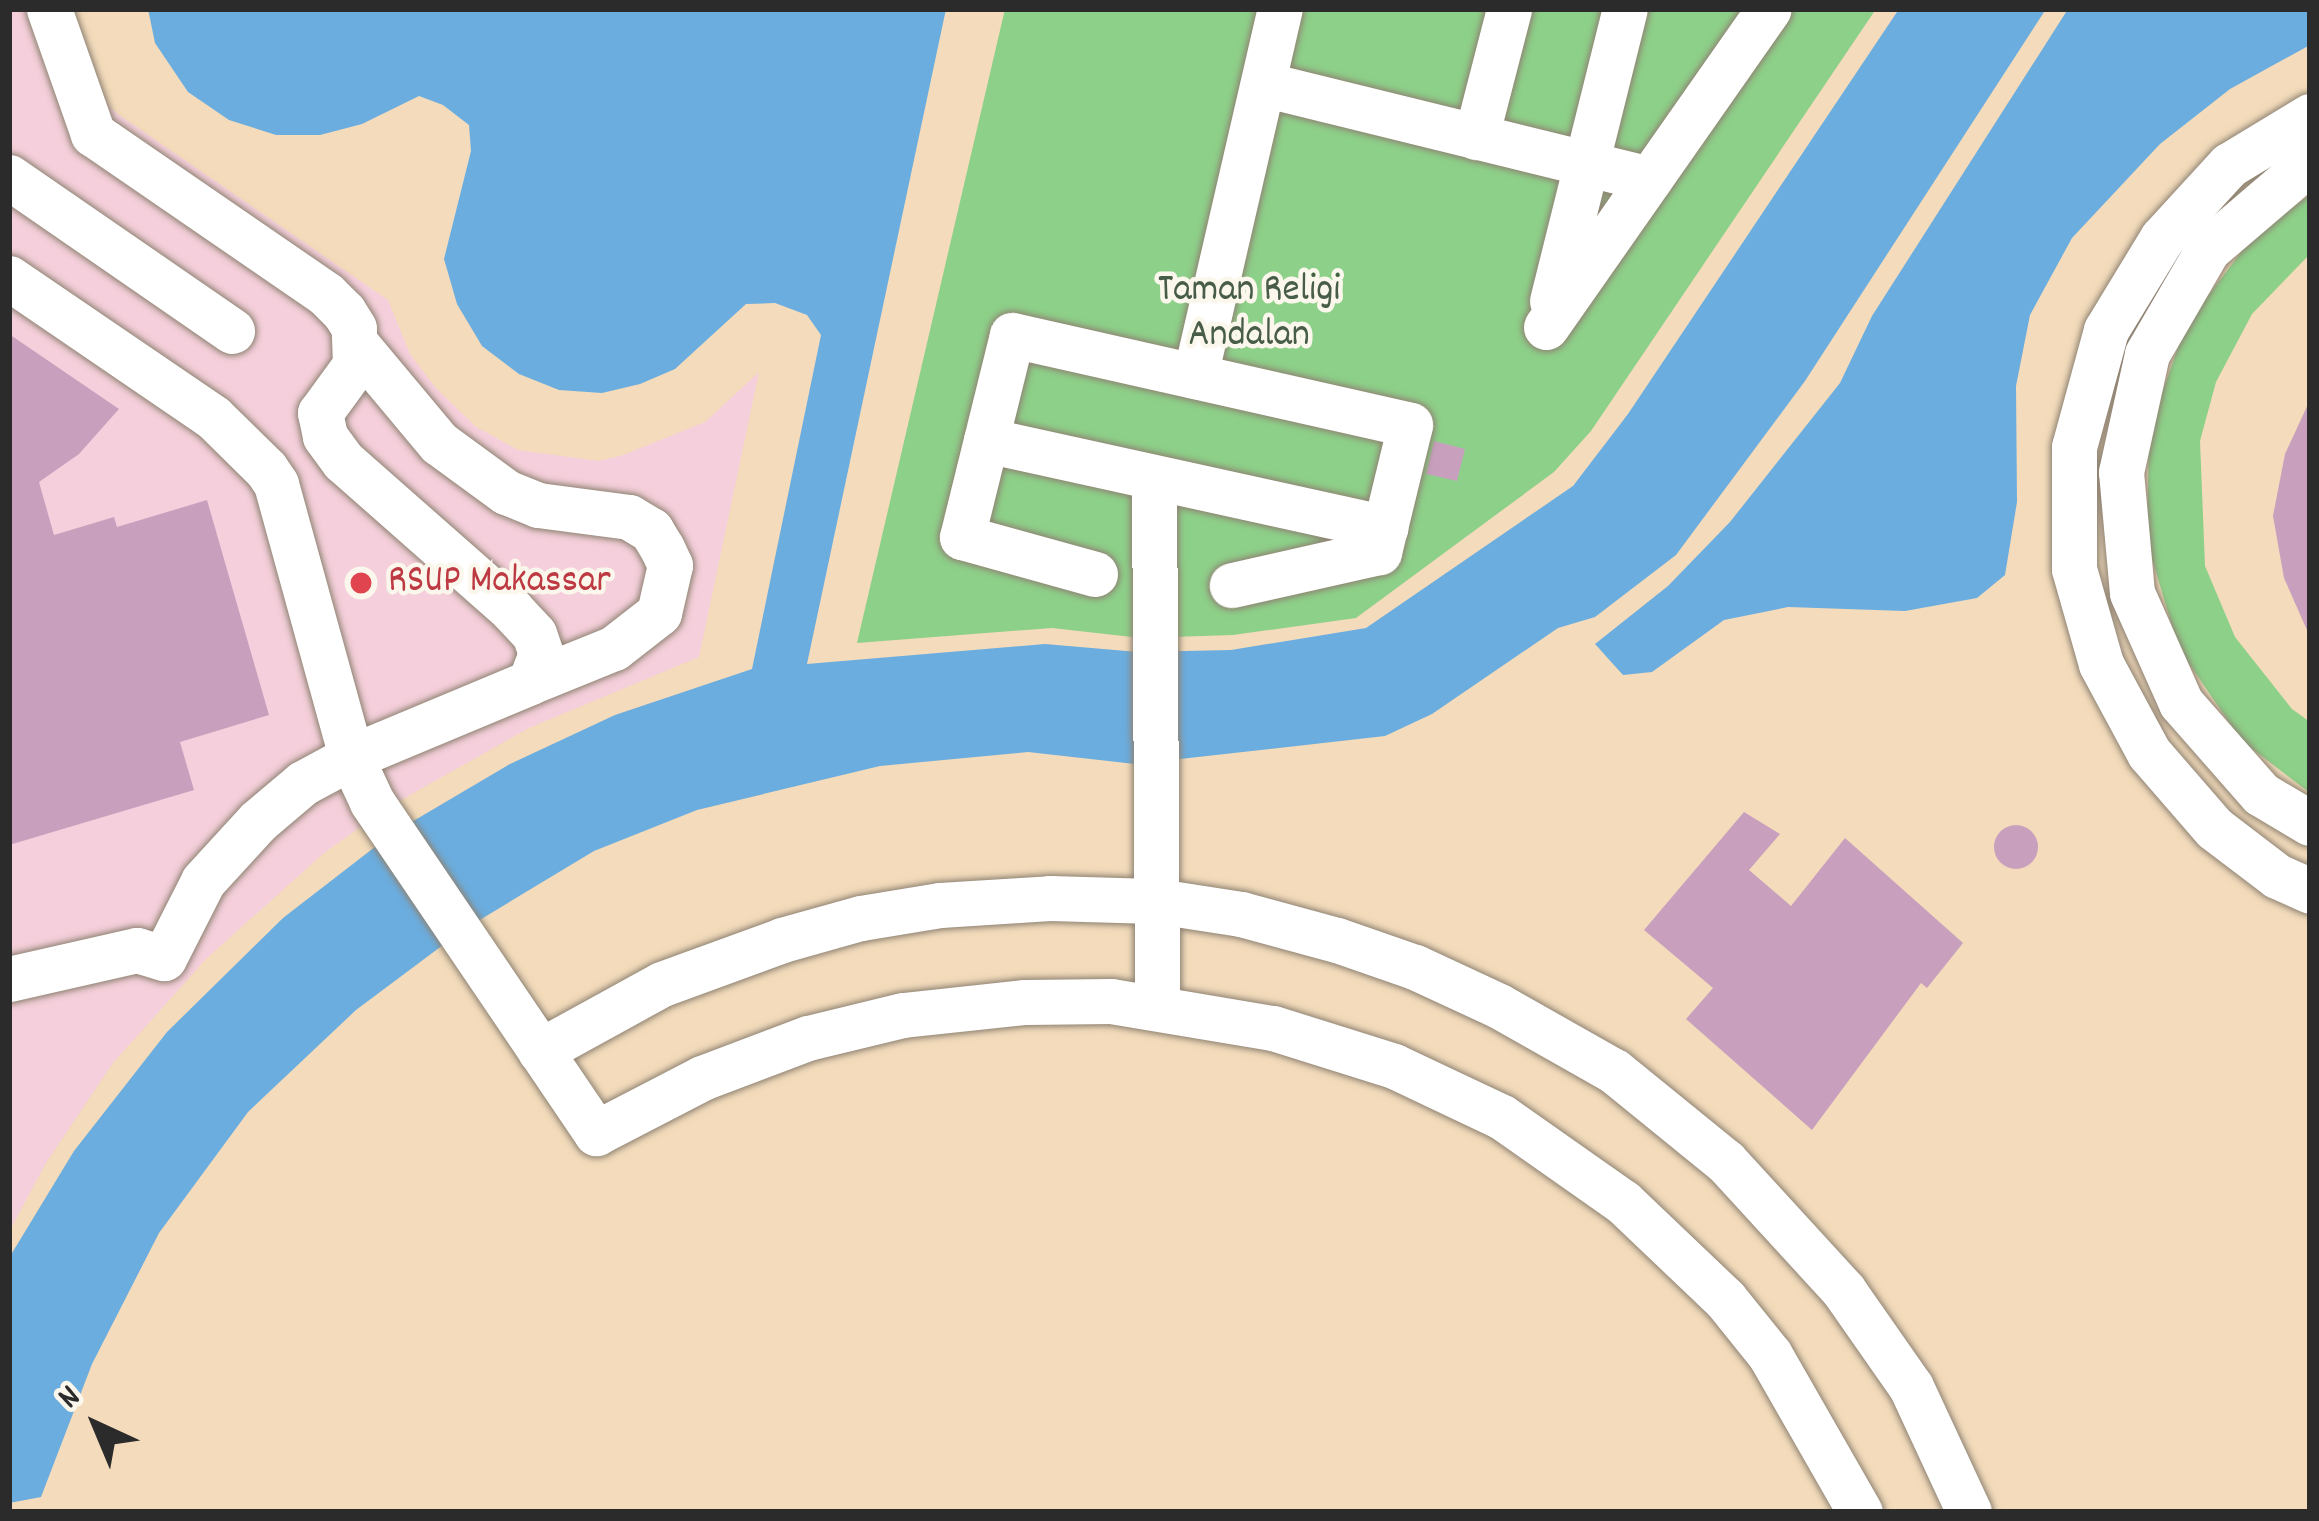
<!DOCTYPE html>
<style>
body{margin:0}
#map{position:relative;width:2319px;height:1521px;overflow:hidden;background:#f3dbbb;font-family:Dekko,sans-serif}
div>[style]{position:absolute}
.built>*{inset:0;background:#f5cfdb}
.green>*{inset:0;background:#8dd089}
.water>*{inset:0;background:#6baddf}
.building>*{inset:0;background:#c8a0be}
.round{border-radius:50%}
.roads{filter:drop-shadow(0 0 3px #8f8373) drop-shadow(0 0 3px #8f8373)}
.minor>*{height:45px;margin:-22.5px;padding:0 22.5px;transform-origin:22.5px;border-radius:22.5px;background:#fff}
.dots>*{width:33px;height:33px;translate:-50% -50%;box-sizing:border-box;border:6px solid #fbf7ec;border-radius:50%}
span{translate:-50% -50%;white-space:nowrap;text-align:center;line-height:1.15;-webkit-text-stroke:9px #fbf7ec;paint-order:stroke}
.park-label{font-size:39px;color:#485d47}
.health-label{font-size:39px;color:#be3a42}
.left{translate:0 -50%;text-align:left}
.frame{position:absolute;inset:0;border:12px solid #2b2b2b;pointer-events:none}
.north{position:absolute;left:36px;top:1365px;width:120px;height:120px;-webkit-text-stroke:9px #fbf7ec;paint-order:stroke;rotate:316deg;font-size:33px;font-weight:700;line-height:48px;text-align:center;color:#2b2b2b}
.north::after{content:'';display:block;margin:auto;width:42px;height:54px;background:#2b2b2b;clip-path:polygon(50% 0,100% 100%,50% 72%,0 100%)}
</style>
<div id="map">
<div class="built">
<div style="clip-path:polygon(9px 9px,25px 9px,115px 112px,388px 300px,410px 354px,435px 387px,475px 426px,518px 450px,599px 461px,623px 455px,705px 422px,759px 372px,699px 657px,529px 728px,387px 808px,324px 853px,206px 959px,113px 1063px,46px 1163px,9px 1232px)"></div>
</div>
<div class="green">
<div style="clip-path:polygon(1005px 9px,1876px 9px,1591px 431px,1554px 472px,1356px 618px,1233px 635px,1141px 638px,1052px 628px,857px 643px)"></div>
<div style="clip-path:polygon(2310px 195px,2310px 254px,2252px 314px,2216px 382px,2200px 441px,2205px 566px,2235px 637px,2292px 709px,2310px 722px,2310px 793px,2242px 741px,2179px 649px,2147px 542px,2149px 430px,2186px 325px,2254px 235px)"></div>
</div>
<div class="water">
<div style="clip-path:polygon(148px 9px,946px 9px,807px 664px,1045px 644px,1138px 652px,1231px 650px,1366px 628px,1573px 486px,1628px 414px,1899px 9px,2046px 9px,1805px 381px,1676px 555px,1595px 617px,1558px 628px,1432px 714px,1385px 736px,1135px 764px,1028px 752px,880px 766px,697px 810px,594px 851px,463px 930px,356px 1010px,248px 1112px,159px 1233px,92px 1364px,41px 1497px,9px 1503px,9px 1258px,74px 1151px,167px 1032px,283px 918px,393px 833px,510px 764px,615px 715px,752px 669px,821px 335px,807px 315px,775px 303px,746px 304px,675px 369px,640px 384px,602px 393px,559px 390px,519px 374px,482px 346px,457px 304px,444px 259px,471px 151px,469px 125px,443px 105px,419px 96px,362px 124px,320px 135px,276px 135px,229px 120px,188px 92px,155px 43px)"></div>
<div style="clip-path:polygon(2068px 9px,2310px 9px,2310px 45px,2230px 89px,2160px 144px,2072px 238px,2030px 315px,2016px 386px,2017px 502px,2005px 575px,1977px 598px,1905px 611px,1788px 607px,1724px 620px,1652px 672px,1623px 675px,1595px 644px,1668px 586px,1730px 522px,1840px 383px,1872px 316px)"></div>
</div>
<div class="building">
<div style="clip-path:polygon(9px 334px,119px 409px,79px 454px,39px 482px,54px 535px,114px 517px,117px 527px,207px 500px,269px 715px,180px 742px,194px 790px,9px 845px)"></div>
<div style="clip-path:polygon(2310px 400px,2310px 637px,2284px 578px,2273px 516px,2285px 454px)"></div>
<div style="clip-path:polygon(1434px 441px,1465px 449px,1457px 481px,1426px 474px)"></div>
<div style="clip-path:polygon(1744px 812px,1780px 834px,1749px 870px,1791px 906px,1845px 838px,1963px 943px,1927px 988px,1921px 983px,1812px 1130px,1686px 1019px,1713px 988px,1644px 930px)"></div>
<div class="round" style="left:1994px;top:825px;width:44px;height:44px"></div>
</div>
<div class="roads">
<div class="minor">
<div style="left:1263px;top:84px;width:398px;rotate:13.8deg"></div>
<div style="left:2310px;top:116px;width:95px;rotate:148.8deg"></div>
<div style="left:2229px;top:165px;width:99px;rotate:132.5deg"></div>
<div style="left:2162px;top:238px;width:108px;rotate:121.3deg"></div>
<div style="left:2106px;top:330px;width:121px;rotate:105.3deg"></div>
<div style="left:2074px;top:447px;width:122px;rotate:90deg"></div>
<div style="left:2074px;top:569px;width:99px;rotate:74.1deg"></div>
<div style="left:2101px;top:664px;width:101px;rotate:61.7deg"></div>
<div style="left:2149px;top:753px;width:99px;rotate:49.1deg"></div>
<div style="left:2214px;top:828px;width:79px;rotate:37.3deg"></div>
<div style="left:2277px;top:876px;width:36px;rotate:24deg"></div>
<div style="left:1476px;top:137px;width:132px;rotate:-75.5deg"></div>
<div style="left:2310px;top:162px;width:134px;rotate:139.5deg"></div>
<div style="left:2208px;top:249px;width:121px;rotate:120.2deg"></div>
<div style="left:2147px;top:354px;width:121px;rotate:102.4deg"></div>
<div style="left:2121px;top:472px;width:121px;rotate:84.8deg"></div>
<div style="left:2132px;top:593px;width:120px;rotate:66deg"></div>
<div style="left:2181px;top:703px;width:121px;rotate:48.7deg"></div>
<div style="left:2261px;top:794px;width:57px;rotate:30.6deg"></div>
<div style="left:9px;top:177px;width:271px;rotate:34.6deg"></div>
<div style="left:9px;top:278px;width:247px;rotate:34.3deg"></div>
<div style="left:213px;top:417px;width:74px;rotate:44.5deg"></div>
<div style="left:266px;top:469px;width:18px;rotate:56deg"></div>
<div style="left:276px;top:484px;width:283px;rotate:74.6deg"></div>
<div style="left:351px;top:757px;width:50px;rotate:65deg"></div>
<div style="left:372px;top:802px;width:400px;rotate:55.9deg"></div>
<div style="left:596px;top:1133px;width:119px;rotate:-27.4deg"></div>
<div style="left:702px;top:1078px;width:113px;rotate:-20.7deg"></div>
<div style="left:808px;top:1038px;width:98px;rotate:-13.6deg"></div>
<div style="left:903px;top:1015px;width:123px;rotate:-6.1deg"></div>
<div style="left:1025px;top:1002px;width:86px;rotate:-0.7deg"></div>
<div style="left:1111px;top:1001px;width:164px;rotate:9.5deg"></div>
<div style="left:1273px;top:1028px;width:127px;rotate:17.4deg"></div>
<div style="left:1394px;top:1066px;width:119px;rotate:25.3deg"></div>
<div style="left:1502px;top:1117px;width:148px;rotate:35.1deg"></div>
<div style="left:1623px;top:1202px;width:141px;rotate:43.6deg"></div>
<div style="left:1725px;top:1299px;width:72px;rotate:51.2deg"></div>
<div style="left:1770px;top:1355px;width:181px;rotate:60.2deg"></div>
<div style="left:1552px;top:301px;width:301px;rotate:-76deg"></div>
<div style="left:1546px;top:327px;width:388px;rotate:-55deg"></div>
<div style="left:357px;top:345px;width:128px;rotate:50.1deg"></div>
<div style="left:439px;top:443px;width:83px;rotate:36.2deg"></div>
<div style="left:506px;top:492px;width:35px;rotate:22deg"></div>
<div style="left:538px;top:505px;width:92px;rotate:7.5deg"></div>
<div style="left:629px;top:517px;width:26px;rotate:31deg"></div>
<div style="left:651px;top:530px;width:21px;rotate:59deg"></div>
<div style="left:662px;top:548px;width:19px;rotate:65deg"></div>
<div style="left:670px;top:565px;width:49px;rotate:102.9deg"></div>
<div style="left:659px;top:613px;width:57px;rotate:142.1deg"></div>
<div style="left:614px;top:648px;width:91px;rotate:158deg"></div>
<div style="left:1195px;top:376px;width:377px;rotate:-77deg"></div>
<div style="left:986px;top:440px;width:409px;rotate:12.4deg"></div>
<div style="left:1154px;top:478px;width:527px;rotate:89.67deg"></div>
<div style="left:1095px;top:574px;width:138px;rotate:-164.5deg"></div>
<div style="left:962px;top:537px;width:208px;rotate:-76.1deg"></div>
<div style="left:1012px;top:335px;width:408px;rotate:12.7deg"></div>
<div style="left:1410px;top:425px;width:131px;rotate:103.7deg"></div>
<div style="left:1379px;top:552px;width:151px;rotate:167.3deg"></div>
<div style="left:9px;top:979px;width:131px;rotate:-12.8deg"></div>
<div style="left:137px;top:950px;width:28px;rotate:17deg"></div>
<div style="left:164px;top:958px;width:86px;rotate:-63.1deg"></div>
<div style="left:203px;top:881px;width:81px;rotate:-47.5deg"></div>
<div style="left:258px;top:821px;width:59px;rotate:-40.2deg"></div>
<div style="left:303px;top:783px;width:55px;rotate:-28.4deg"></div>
<div style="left:351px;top:757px;width:194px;rotate:-22.7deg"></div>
<div style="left:530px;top:682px;width:30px;rotate:-69deg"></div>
<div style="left:541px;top:654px;width:21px;rotate:-109deg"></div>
<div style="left:534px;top:634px;width:34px;rotate:-133deg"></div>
<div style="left:511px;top:609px;width:224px;rotate:-138.6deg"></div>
<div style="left:343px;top:461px;width:31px;rotate:-126deg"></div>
<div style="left:325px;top:436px;width:24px;rotate:-102deg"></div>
<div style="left:320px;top:413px;width:59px;rotate:-53.9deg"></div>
<div style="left:355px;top:365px;width:37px;rotate:-92deg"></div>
<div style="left:354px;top:328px;width:19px;rotate:-122deg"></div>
<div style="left:344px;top:312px;width:25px;rotate:-135deg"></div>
<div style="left:326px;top:294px;width:283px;rotate:-145.5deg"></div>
<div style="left:93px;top:134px;width:133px;rotate:-109.4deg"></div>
<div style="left:540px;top:1051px;width:139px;rotate:-28.8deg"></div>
<div style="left:662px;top:984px;width:128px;rotate:-20.1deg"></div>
<div style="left:782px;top:940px;width:82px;rotate:-15.6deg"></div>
<div style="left:861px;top:918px;width:80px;rotate:-9.3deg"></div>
<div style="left:940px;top:905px;width:110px;rotate:-3.6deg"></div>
<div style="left:1050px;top:898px;width:107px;rotate:1.6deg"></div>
<div style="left:1157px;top:901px;width:85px;rotate:8.8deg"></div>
<div style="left:1241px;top:914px;width:99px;rotate:15.2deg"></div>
<div style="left:1337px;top:940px;width:83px;rotate:19.1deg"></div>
<div style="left:1415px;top:967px;width:93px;rotate:24.9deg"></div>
<div style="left:1499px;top:1006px;width:132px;rotate:29.5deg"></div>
<div style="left:1614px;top:1071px;width:144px;rotate:39.1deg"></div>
<div style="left:1726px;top:1162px;width:175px;rotate:47.5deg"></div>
<div style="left:1844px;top:1291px;width:117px;rotate:55.1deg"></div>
<div style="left:1911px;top:1387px;width:138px;rotate:65.1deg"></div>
</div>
</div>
<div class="dots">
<div style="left:361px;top:583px;background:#e0444e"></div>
</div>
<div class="park-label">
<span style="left:1249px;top:315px">Taman Religi<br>Andalan</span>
</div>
<div class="health-label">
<span class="left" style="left:388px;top:583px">RSUP Makassar</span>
</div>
<div class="frame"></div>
<div class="north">N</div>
</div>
